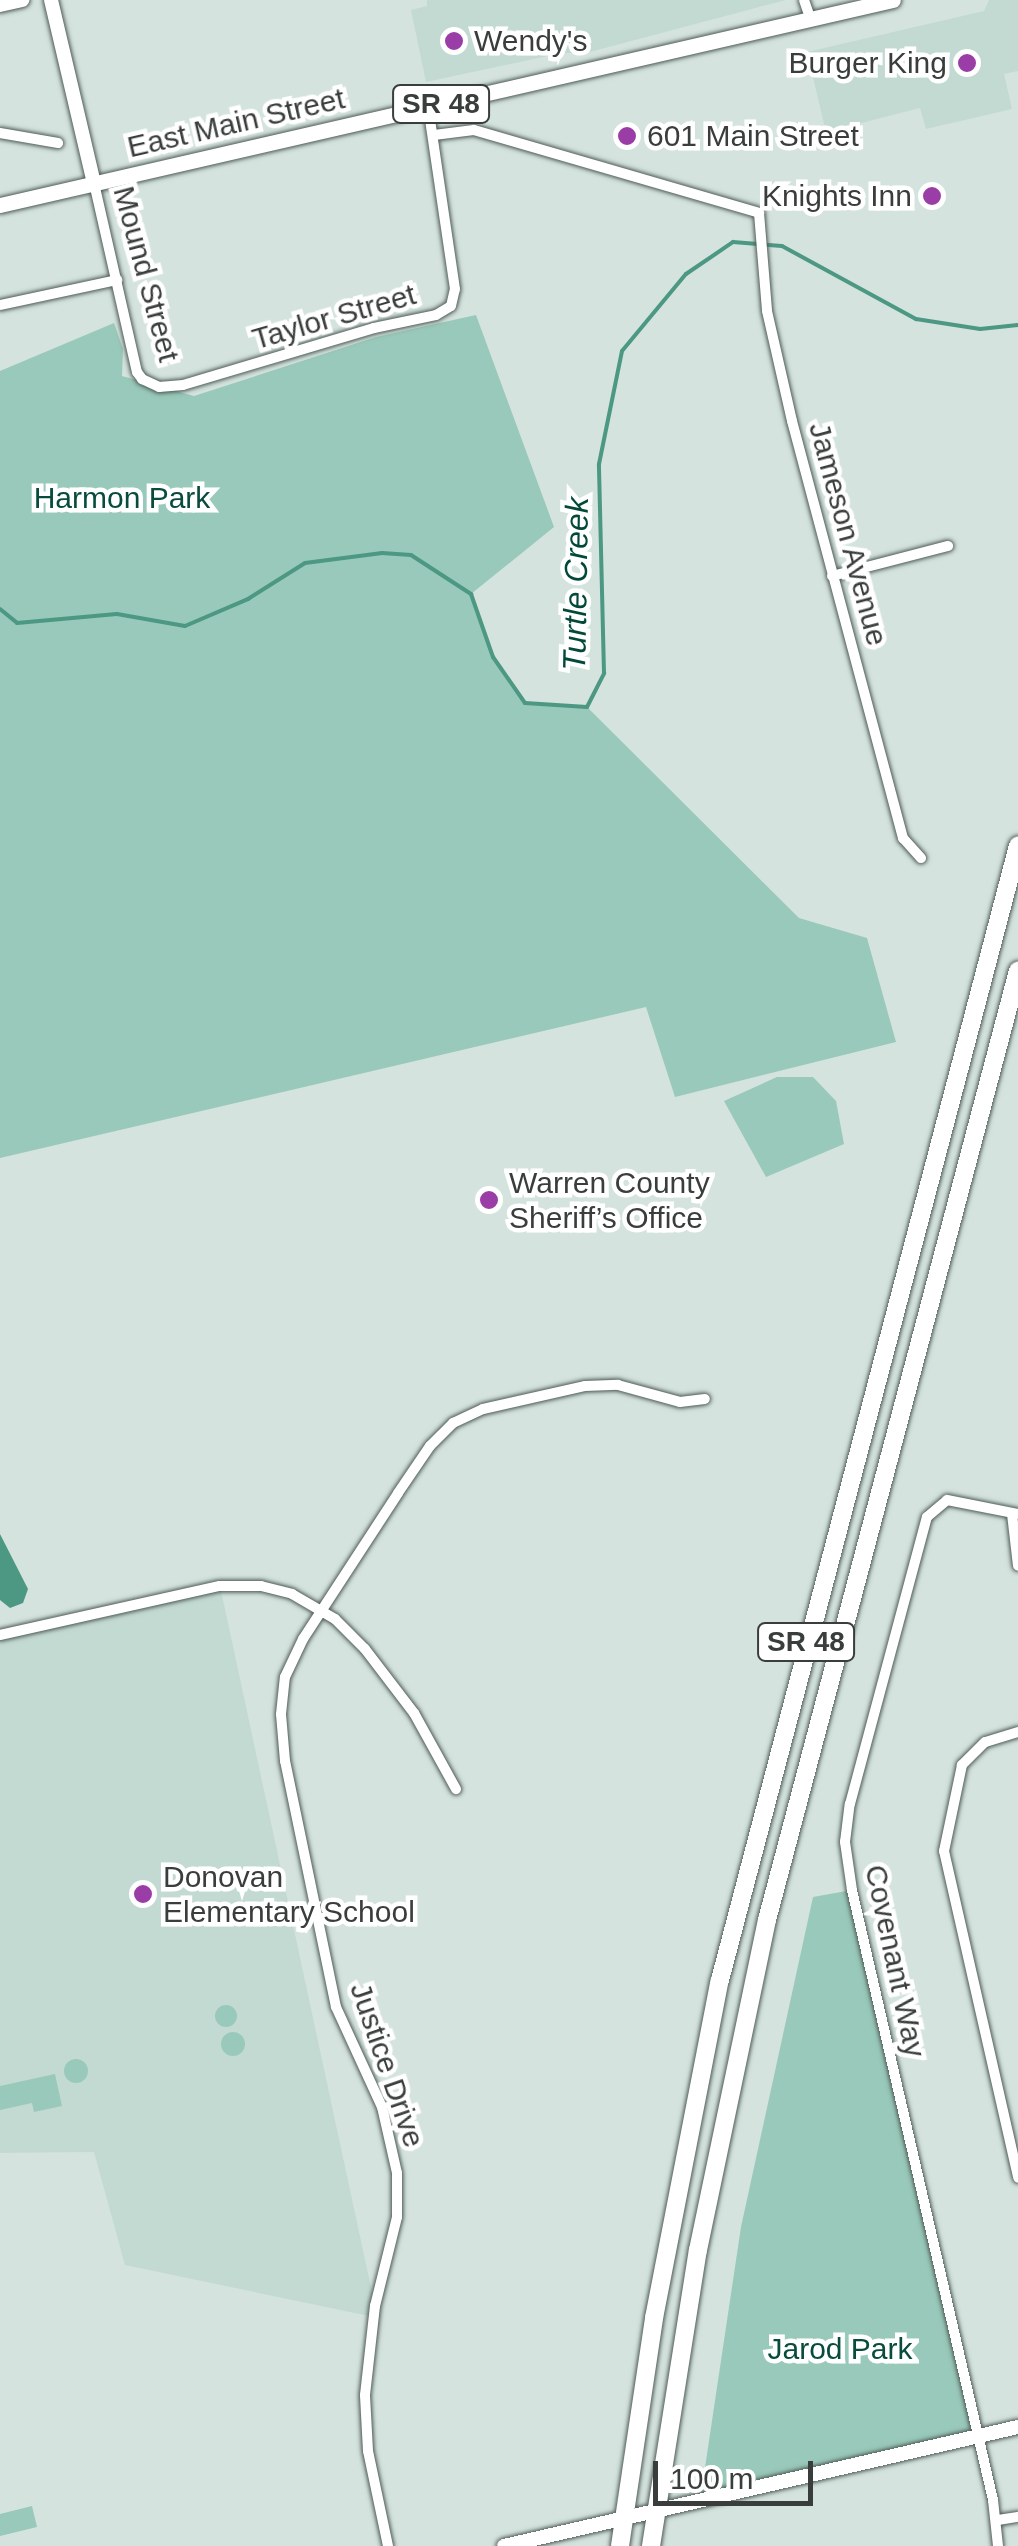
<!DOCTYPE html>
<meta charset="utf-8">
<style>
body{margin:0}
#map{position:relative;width:1018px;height:2546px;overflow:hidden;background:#d4e3de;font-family:Helvetica,sans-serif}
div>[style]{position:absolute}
.built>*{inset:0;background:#c3dad2}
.green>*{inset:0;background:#99c9ba}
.round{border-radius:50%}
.water>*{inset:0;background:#4c9883}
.stream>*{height:4px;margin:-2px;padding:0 2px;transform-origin:2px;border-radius:2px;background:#4c9883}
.roads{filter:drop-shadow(0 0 2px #4f5b57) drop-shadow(0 0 2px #4f5b57)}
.street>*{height:10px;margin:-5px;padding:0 5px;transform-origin:5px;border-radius:5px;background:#fff}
.secondary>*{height:14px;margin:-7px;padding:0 7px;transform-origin:7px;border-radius:7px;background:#fff}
.primary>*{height:15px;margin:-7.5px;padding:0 7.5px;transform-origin:7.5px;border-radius:7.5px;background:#fff}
.highway>*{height:18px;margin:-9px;padding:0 9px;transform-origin:9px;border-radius:9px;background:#fff}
.dots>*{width:28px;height:28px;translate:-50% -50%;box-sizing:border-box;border:5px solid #fff;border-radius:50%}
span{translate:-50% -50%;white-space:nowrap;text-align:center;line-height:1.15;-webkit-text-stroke:9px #fff;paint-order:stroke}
.shield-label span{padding:2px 8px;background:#fff;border:2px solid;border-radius:8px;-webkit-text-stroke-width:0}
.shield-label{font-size:28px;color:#393e3c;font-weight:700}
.poi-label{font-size:30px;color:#393e3c}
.left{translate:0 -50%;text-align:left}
.right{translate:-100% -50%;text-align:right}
.street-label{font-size:30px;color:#393e3c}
.park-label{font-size:30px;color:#094c3e}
.water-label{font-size:32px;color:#03493a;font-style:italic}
.scale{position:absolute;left:653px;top:2461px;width:160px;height:45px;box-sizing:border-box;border:5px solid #393e3c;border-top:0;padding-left:12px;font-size:30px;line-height:35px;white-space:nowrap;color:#393e3c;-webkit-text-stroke:8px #fff;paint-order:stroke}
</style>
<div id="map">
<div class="built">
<div style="clip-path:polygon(427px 0,786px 0,586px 53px,562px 53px,426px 82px,411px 10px,427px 6px)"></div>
<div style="clip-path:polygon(989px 0,1018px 0,1018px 71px,1004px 74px,1012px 109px,926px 129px,920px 108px,826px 132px,807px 52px,984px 11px)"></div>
<div style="clip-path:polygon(220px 1586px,375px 2306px,374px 2317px,125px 2265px,94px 2152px,0 2153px,0 1635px)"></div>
</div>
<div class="green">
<div style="clip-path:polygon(476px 315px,554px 527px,471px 594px,493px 658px,525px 703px,587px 707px,799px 918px,867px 938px,896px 1042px,675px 1097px,646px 1007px,0 1158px,0 371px,114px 323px,123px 349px,122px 376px,194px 396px,376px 337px)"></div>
<div style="clip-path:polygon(777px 1077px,813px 1077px,836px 1101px,844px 1144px,766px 1177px,724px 1101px)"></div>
<div style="clip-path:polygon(852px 1890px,978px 2436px,700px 2501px,741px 2227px,813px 1897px)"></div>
<div class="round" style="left:215px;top:2005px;width:22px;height:22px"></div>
<div class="round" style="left:221px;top:2032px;width:24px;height:24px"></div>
<div class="round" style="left:64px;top:2059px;width:24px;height:24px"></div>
<div style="clip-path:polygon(55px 2074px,62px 2106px,34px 2112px,32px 2103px,0 2110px,0 2086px)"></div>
<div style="clip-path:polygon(32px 2506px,37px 2527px,0 2536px,0 2514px)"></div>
</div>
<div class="water">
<div style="clip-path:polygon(0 1534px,28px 1589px,23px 1603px,10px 1608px,0 1600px)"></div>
</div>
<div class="stream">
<div style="left:0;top:609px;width:22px;rotate:39deg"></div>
<div style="left:17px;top:623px;width:100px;rotate:-5.1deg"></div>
<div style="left:117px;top:614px;width:69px;rotate:10deg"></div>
<div style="left:185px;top:626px;width:69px;rotate:-23.2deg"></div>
<div style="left:248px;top:599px;width:67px;rotate:-32.3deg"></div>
<div style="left:305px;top:563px;width:78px;rotate:-7.4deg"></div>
<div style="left:382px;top:553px;width:29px;rotate:4deg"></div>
<div style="left:411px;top:555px;width:72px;rotate:33deg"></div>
<div style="left:471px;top:594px;width:67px;rotate:70.8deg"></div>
<div style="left:493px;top:657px;width:56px;rotate:55.2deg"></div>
<div style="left:525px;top:703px;width:62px;rotate:3.7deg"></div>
<div style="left:587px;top:707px;width:38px;rotate:-63deg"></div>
<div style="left:604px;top:673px;width:209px;rotate:-91.4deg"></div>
<div style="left:599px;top:464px;width:115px;rotate:-78.5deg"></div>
<div style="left:622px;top:351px;width:100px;rotate:-50.3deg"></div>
<div style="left:686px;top:274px;width:57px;rotate:-34.2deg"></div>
<div style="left:733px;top:242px;width:49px;rotate:4.7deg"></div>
<div style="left:782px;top:246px;width:153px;rotate:28.6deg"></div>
<div style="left:916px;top:319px;width:65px;rotate:8.9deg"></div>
<div style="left:980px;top:329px;width:38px;rotate:-6deg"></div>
</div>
<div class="roads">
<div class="street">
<div style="left:804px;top:0;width:21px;rotate:71deg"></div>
<div style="left:0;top:133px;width:59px;rotate:9.8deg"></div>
<div style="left:434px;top:135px;width:40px;rotate:-7.1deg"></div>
<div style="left:474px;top:130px;width:297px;rotate:16.2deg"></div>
<div style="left:759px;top:213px;width:98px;rotate:85.3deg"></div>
<div style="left:767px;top:311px;width:113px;rotate:77.2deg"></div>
<div style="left:792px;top:421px;width:432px;rotate:75.1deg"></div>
<div style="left:903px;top:838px;width:27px;rotate:48deg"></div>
<div style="left:94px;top:183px;width:194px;rotate:77.2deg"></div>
<div style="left:137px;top:372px;width:9px;rotate:54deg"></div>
<div style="left:142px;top:379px;width:19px;rotate:25deg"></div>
<div style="left:159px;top:387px;width:24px;rotate:-5deg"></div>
<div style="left:183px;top:385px;width:199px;rotate:-16.6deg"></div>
<div style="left:374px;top:328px;width:63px;rotate:-11.8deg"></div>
<div style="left:436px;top:315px;width:17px;rotate:-31deg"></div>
<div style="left:451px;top:306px;width:17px;rotate:-77deg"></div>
<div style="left:455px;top:289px;width:184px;rotate:-98.4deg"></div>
<div style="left:0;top:305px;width:120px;rotate:-12.1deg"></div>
<div style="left:832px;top:576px;width:120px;rotate:-14.5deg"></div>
<div style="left:1012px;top:1514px;width:52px;rotate:83.4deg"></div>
<div style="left:0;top:1635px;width:225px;rotate:-12.6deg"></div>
<div style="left:220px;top:1586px;width:41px"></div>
<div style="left:261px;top:1586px;width:32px;rotate:14deg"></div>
<div style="left:292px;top:1594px;width:50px;rotate:30.2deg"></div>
<div style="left:335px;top:1619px;width:42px;rotate:45deg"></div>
<div style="left:365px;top:1649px;width:81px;rotate:52.6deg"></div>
<div style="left:414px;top:1713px;width:87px;rotate:61.1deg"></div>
<div style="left:1018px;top:1732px;width:34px;rotate:163deg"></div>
<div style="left:985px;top:1742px;width:33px;rotate:135deg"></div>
<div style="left:962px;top:1765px;width:88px;rotate:101.8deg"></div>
<div style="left:944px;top:1851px;width:335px;rotate:77.2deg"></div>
<div style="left:998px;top:2520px;width:20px;rotate:-9deg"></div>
<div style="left:388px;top:2546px;width:97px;rotate:-101.9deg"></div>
<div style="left:368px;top:2451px;width:56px;rotate:-93.1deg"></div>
<div style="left:365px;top:2395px;width:90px;rotate:-83.6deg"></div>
<div style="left:375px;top:2306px;width:92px;rotate:-76.1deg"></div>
<div style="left:397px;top:2217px;width:44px;rotate:-90deg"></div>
<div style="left:397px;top:2173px;width:68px;rotate:-102.8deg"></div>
<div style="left:382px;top:2107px;width:110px;rotate:-114.7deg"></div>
<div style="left:336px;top:2007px;width:251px;rotate:-101.7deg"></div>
<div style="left:285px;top:1761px;width:47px;rotate:-94.9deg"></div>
<div style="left:281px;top:1714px;width:37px;rotate:-84deg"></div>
<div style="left:285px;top:1677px;width:42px;rotate:-64.7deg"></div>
<div style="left:303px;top:1639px;width:174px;rotate:-56.9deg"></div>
<div style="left:398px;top:1493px;width:57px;rotate:-55.8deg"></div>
<div style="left:430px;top:1446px;width:33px;rotate:-45deg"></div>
<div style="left:453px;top:1423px;width:33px;rotate:-25deg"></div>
<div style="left:483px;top:1409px;width:105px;rotate:-12.7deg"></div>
<div style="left:585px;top:1386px;width:33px;rotate:-2deg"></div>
<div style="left:618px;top:1385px;width:64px;rotate:15.3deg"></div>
<div style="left:680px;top:1402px;width:25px;rotate:-7deg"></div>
<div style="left:998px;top:2546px;width:46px;rotate:-96.2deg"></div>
<div style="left:993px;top:2500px;width:626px;rotate:-103.02deg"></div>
<div style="left:852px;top:1890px;width:49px;rotate:-98.3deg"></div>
<div style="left:845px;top:1842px;width:38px;rotate:-83deg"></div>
<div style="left:850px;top:1804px;width:297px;rotate:-75deg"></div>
<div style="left:927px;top:1517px;width:26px;rotate:-40deg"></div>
<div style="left:947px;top:1500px;width:72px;rotate:11.2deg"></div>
</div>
<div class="secondary">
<div style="left:51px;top:0;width:188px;rotate:76.8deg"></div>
<div style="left:0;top:5px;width:23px;rotate:-13deg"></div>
<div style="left:504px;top:2546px;width:528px;rotate:-13.04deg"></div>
</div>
<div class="primary">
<div style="left:0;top:205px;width:916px;rotate:-12.93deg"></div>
</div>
<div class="highway">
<div style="left:620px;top:2546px;width:231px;rotate:-81.5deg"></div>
<div style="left:654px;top:2318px;width:344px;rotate:-79deg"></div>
<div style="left:720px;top:1980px;width:1173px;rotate:-75.28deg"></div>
<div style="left:651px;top:2546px;width:300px;rotate:-81deg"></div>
<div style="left:698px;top:2250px;width:337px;rotate:-78.2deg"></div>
<div style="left:767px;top:1920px;width:982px;rotate:-75.19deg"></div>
</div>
</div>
<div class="dots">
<div style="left:454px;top:41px;background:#9b3da6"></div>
<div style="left:967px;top:63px;background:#9b3da6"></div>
<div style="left:627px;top:136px;background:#9b3da6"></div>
<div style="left:932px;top:196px;background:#9b3da6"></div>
<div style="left:489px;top:1200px;background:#9b3da6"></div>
<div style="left:143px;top:1894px;background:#9b3da6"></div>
</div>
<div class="shield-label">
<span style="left:441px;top:104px">SR 48</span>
<span style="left:806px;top:1642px">SR 48</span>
</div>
<div class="poi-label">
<span class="left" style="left:474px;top:41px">Wendy's</span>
<span class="right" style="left:947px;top:63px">Burger King</span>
<span class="left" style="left:647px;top:136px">601 Main Street</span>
<span class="right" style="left:912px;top:196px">Knights Inn</span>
<span class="left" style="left:509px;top:1200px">Warren County<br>Sheriff’s Office</span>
<span class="left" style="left:163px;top:1894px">Donovan<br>Elementary School</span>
</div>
<div class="street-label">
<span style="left:236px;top:123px;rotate:-13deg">East Main Street</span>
<span style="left:146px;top:274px;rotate:75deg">Mound Street</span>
<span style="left:334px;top:317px;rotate:-16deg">Taylor Street</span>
<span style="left:848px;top:534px;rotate:75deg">Jameson Avenue</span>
<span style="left:895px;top:1961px;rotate:78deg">Covenant Way</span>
<span style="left:387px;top:2065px;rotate:71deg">Justice Drive</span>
</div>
<div class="park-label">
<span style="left:122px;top:498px">Harmon Park</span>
<span style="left:840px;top:2349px">Jarod Park</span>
</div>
<div class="water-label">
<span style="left:576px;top:584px;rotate:-89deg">Turtle Creek</span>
</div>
<div class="scale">100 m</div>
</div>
